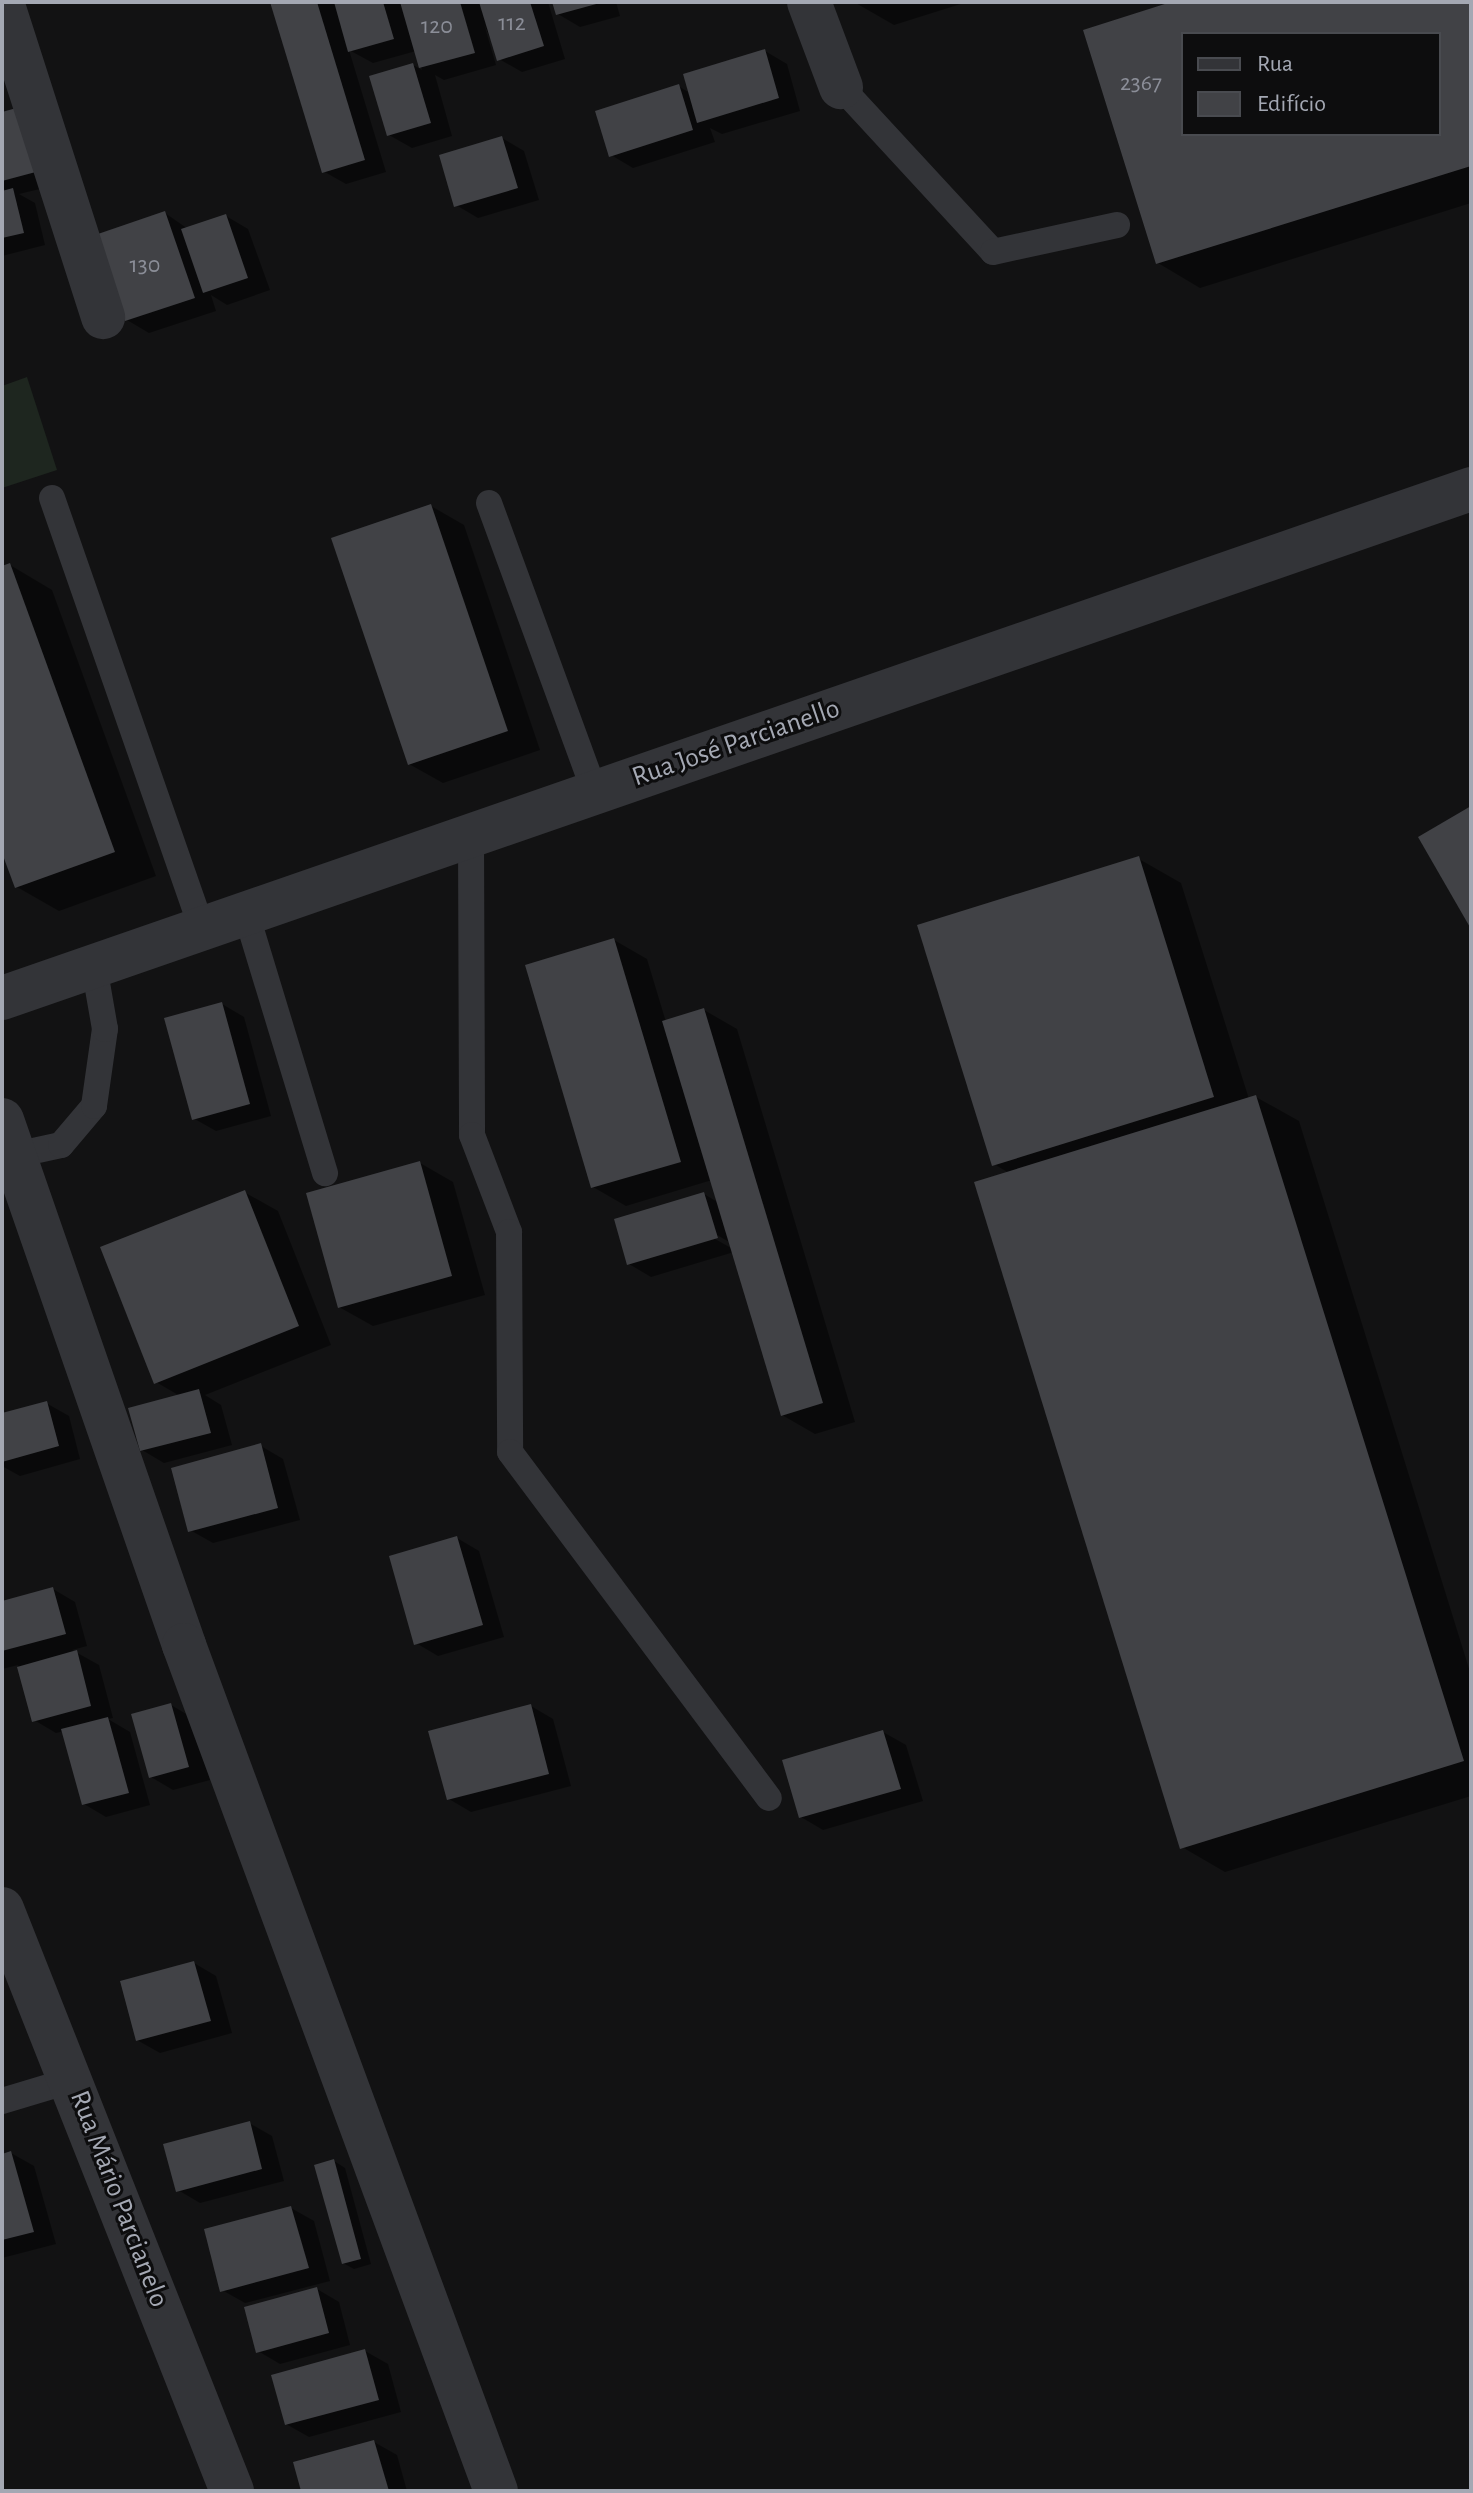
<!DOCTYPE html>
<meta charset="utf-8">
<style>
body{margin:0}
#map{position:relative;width:1473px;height:2493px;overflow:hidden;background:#121213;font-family:"Alegreya Sans",sans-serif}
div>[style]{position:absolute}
.green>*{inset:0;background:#1e261f}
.shadow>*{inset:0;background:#0007}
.building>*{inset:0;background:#414246}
.service>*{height:26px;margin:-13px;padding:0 13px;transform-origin:13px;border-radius:13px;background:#333438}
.minor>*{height:44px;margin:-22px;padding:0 22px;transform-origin:22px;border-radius:22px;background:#333438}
span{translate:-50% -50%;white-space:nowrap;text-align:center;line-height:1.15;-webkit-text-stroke:6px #0d0d0e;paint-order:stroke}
.number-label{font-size:24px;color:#8b8e98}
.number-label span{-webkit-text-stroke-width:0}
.street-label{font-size:28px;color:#a4a8b3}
.frame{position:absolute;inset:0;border:4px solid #a4a8b3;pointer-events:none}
.legend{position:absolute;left:1181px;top:32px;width:260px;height:104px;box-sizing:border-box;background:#0d0d0e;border:2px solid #494b50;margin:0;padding:10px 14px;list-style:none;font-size:24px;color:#a4a8b3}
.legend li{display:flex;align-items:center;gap:16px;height:40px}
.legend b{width:40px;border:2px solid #494b50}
</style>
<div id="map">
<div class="green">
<div style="clip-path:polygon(27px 377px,57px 470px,2px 488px,2px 386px)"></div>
</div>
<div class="shadow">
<div style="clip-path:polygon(272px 2px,548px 2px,565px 59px,522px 72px,499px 59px,484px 24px,496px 65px,444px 80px,435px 75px,452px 136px,412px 148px,389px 135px,413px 65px,422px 70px,416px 51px,373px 63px,349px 50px,386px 172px,346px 184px,323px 171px)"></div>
<div style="clip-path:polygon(555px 2px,616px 2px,620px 16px,580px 27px,558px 14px)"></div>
<div style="clip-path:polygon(854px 2px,967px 2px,894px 25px)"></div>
<div style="clip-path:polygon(evenodd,1178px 2px,1471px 2px,1471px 203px,1200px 288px,1158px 263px,1178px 2px,1183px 34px,1439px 34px,1439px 134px,1183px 134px,1183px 34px)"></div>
<div style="clip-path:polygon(765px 51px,787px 64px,800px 111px,722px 134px,710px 128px,715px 142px,633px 168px,611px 155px,678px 86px,690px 93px)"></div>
<div style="clip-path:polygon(2px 114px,69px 182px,19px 194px,35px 203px,45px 245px,2px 256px,2px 193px,8px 191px,2px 188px)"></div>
<div style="clip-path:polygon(502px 138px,524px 151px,539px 200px,478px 218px,456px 205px)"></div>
<div style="clip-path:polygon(165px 213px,188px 229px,226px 216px,248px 229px,270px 290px,227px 305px,211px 295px,216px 311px,149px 333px,127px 320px)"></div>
<div style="clip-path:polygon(431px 506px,464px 525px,540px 750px,443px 783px,409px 764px)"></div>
<div style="clip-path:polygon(10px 565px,52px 590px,156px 876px,59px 911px,17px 887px,2px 847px,2px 568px)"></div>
<div style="clip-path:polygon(1139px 859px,1181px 883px,1249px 1099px,1256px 1097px,1299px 1121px,1471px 1675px,1471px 1796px,1225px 1872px,1182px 1847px,1009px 1173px,994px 1164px)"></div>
<div style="clip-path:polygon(evenodd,614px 940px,647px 959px,666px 1022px,704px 1010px,737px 1029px,855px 1422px,815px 1434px,782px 1415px,734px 1252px,651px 1277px,629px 1264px,704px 1194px,719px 1203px,712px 1180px,626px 1206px,593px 1187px,614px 940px,710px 1231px,731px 1243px,731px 1248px,708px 1235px,710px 1231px)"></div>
<div style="clip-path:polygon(222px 1004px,244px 1017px,271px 1116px,216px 1131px,193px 1118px)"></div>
<div style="clip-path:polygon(420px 1163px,453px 1182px,485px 1295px,373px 1326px,339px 1307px)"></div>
<div style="clip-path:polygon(244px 1192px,278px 1211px,331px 1345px,205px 1395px,221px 1405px,232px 1445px,164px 1463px,142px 1450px,180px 1396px,156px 1382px)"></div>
<div style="clip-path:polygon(46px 1403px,69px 1416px,80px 1459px,20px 1476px,2px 1466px,2px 1415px)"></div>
<div style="clip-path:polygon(261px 1446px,283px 1459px,300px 1520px,213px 1543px,190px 1530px)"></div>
<div style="clip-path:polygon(457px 1538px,479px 1551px,504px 1637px,438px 1656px,416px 1643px)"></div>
<div style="clip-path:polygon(53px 1589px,75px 1602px,87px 1646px,72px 1650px,99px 1665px,113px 1718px,108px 1719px,130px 1732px,150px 1805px,106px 1817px,84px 1804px,64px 1731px,56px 1733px,34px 1720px,18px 1665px,2px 1669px,2px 1603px)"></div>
<div style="clip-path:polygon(171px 1705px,193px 1718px,210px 1780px,173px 1790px,151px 1777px)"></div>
<div style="clip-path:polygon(531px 1706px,553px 1719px,571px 1786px,471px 1812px,449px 1799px)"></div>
<div style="clip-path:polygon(883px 1732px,906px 1745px,923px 1801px,823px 1830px,801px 1817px)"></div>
<div style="clip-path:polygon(194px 1963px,216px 1976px,232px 2033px,160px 2053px,137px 2040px)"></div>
<div style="clip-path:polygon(249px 2123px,272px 2136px,284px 2181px,200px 2203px,178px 2190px)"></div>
<div style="clip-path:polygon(11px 2153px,34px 2166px,56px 2244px,2px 2258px,2px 2156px)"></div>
<div style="clip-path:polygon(334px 2161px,345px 2168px,371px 2264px,354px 2269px,343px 2263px)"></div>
<div style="clip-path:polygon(291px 2208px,314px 2221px,330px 2281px,245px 2303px,222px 2290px)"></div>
<div style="clip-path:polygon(317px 2289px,339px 2302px,350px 2345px,280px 2364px,258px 2351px)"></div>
<div style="clip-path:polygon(365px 2351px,388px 2364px,401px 2412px,309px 2437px,286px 2424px)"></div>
<div style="clip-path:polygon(374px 2442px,397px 2455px,407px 2491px,303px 2491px)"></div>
</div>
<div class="building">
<div style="clip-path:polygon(270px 2px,317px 2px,365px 160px,322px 173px)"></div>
<div style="clip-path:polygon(334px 2px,383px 2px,394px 39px,348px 52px)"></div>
<div style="clip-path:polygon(400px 2px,460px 2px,475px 53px,419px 68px)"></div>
<div style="clip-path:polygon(479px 2px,530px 2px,544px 46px,497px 61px)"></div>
<div style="clip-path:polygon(552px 2px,600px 2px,600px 3px,556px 15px)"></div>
<div style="clip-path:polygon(evenodd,1171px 2px,1471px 2px,1471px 166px,1156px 264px,1083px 30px,1171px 2px,1183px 34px,1439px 34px,1439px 134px,1183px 134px,1183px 34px)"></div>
<div style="clip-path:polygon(765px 49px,779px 98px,697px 123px,683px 74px)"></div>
<div style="clip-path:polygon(413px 63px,431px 123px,387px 136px,369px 76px)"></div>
<div style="clip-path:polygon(679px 84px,693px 130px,609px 157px,595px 111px)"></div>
<div style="clip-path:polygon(31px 104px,47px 169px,2px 181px,2px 112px)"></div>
<div style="clip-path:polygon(502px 136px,518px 188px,454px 207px,439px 155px)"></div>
<div style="clip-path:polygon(13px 188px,24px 233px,2px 238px,2px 191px)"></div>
<div style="clip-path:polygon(165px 211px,195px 298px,125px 321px,95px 235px)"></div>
<div style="clip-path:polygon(226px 214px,248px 278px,203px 293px,181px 229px)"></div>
<div style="clip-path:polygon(431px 504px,508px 731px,408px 765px,331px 538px)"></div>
<div style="clip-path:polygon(10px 563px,115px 852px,15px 888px,2px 853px,2px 566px)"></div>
<div style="clip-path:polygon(1471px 806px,1471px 929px,1418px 837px)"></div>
<div style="clip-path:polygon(1139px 856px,1214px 1097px,992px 1166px,917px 925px)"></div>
<div style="clip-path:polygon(614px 938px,681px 1162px,591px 1188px,525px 965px)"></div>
<div style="clip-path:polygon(222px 1002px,250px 1104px,192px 1120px,164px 1018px)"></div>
<div style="clip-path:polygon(704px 1008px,823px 1403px,781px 1416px,662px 1021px)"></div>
<div style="clip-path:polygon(1256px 1095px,1464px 1761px,1180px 1849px,974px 1182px)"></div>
<div style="clip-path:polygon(420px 1161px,452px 1276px,338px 1308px,306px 1193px)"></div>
<div style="clip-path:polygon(245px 1190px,299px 1326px,154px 1384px,100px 1247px)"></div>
<div style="clip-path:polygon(704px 1192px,718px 1238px,627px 1265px,614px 1219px)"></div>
<div style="clip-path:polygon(199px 1389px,211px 1433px,140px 1451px,128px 1408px)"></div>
<div style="clip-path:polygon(47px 1401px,59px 1446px,2px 1462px,2px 1413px)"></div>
<div style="clip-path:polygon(261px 1443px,278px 1508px,188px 1532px,171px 1468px)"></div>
<div style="clip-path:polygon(457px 1536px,483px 1625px,414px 1645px,389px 1556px)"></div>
<div style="clip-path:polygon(53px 1587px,66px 1634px,2px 1651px,2px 1601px)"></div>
<div style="clip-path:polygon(77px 1650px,91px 1706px,32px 1722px,17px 1667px)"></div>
<div style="clip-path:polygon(171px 1703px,189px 1767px,149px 1778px,131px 1714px)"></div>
<div style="clip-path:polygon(531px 1704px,549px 1774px,447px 1800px,428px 1731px)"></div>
<div style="clip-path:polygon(108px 1717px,129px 1793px,82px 1805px,61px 1729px)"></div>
<div style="clip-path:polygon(883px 1730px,901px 1789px,799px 1818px,782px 1760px)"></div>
<div style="clip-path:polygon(194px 1961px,211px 2021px,136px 2041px,120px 1981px)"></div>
<div style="clip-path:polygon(250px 2121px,262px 2169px,176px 2192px,163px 2144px)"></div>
<div style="clip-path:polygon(11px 2151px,34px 2232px,2px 2240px,2px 2154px)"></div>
<div style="clip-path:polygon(334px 2159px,361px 2259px,342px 2264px,314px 2165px)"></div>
<div style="clip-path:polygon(291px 2206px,309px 2268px,220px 2292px,204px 2229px)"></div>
<div style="clip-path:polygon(317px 2287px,329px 2333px,256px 2353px,244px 2307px)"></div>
<div style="clip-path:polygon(365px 2349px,379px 2400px,285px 2425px,271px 2375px)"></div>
<div style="clip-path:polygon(374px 2440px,389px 2491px,301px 2491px,293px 2462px)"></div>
</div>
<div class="service">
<div style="left:841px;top:87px;width:224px;rotate:47.3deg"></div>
<div style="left:993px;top:252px;width:127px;rotate:-12.3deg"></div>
<div style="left:52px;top:498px;width:456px;rotate:70.8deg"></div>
<div style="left:489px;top:503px;width:308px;rotate:69.9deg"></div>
<div style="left:471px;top:836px;width:299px;rotate:89.8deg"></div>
<div style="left:472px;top:1135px;width:104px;rotate:69.1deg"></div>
<div style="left:509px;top:1232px;width:220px;rotate:89.7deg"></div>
<div style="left:510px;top:1452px;width:432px;rotate:53.2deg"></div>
<div style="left:246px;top:913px;width:272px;rotate:73.1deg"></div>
<div style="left:15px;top:1155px;width:47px;rotate:-12.3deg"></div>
<div style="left:61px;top:1145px;width:51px;rotate:-49.8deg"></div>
<div style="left:94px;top:1106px;width:78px;rotate:-81.9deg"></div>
<div style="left:105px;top:1029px;width:64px;rotate:-99.9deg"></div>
<div style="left:2px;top:2101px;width:73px;rotate:-16.7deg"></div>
</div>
<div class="minor">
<div style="left:2px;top:2px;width:331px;rotate:72.2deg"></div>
<div style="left:809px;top:2px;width:91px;rotate:69.4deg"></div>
<div style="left:2px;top:998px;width:1555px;rotate:-19.11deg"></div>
<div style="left:2px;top:1120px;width:556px;rotate:70.88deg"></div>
<div style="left:184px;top:1645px;width:902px;rotate:69.76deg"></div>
<div style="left:2px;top:1909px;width:626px;rotate:68.44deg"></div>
</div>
<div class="number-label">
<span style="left:512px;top:24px">112</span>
<span style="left:437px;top:27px">120</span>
<span style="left:1141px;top:84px">2367</span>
<span style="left:145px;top:266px">130</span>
</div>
<div class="street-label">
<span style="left:736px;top:743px;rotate:-19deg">Rua José Parcianello</span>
<span style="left:119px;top:2199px;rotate:69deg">Rua Mário Parcianelo</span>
</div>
<div class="frame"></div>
<ul class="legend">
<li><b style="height:10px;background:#333438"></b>Rua</li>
<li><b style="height:22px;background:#414246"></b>Edifício</li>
</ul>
</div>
